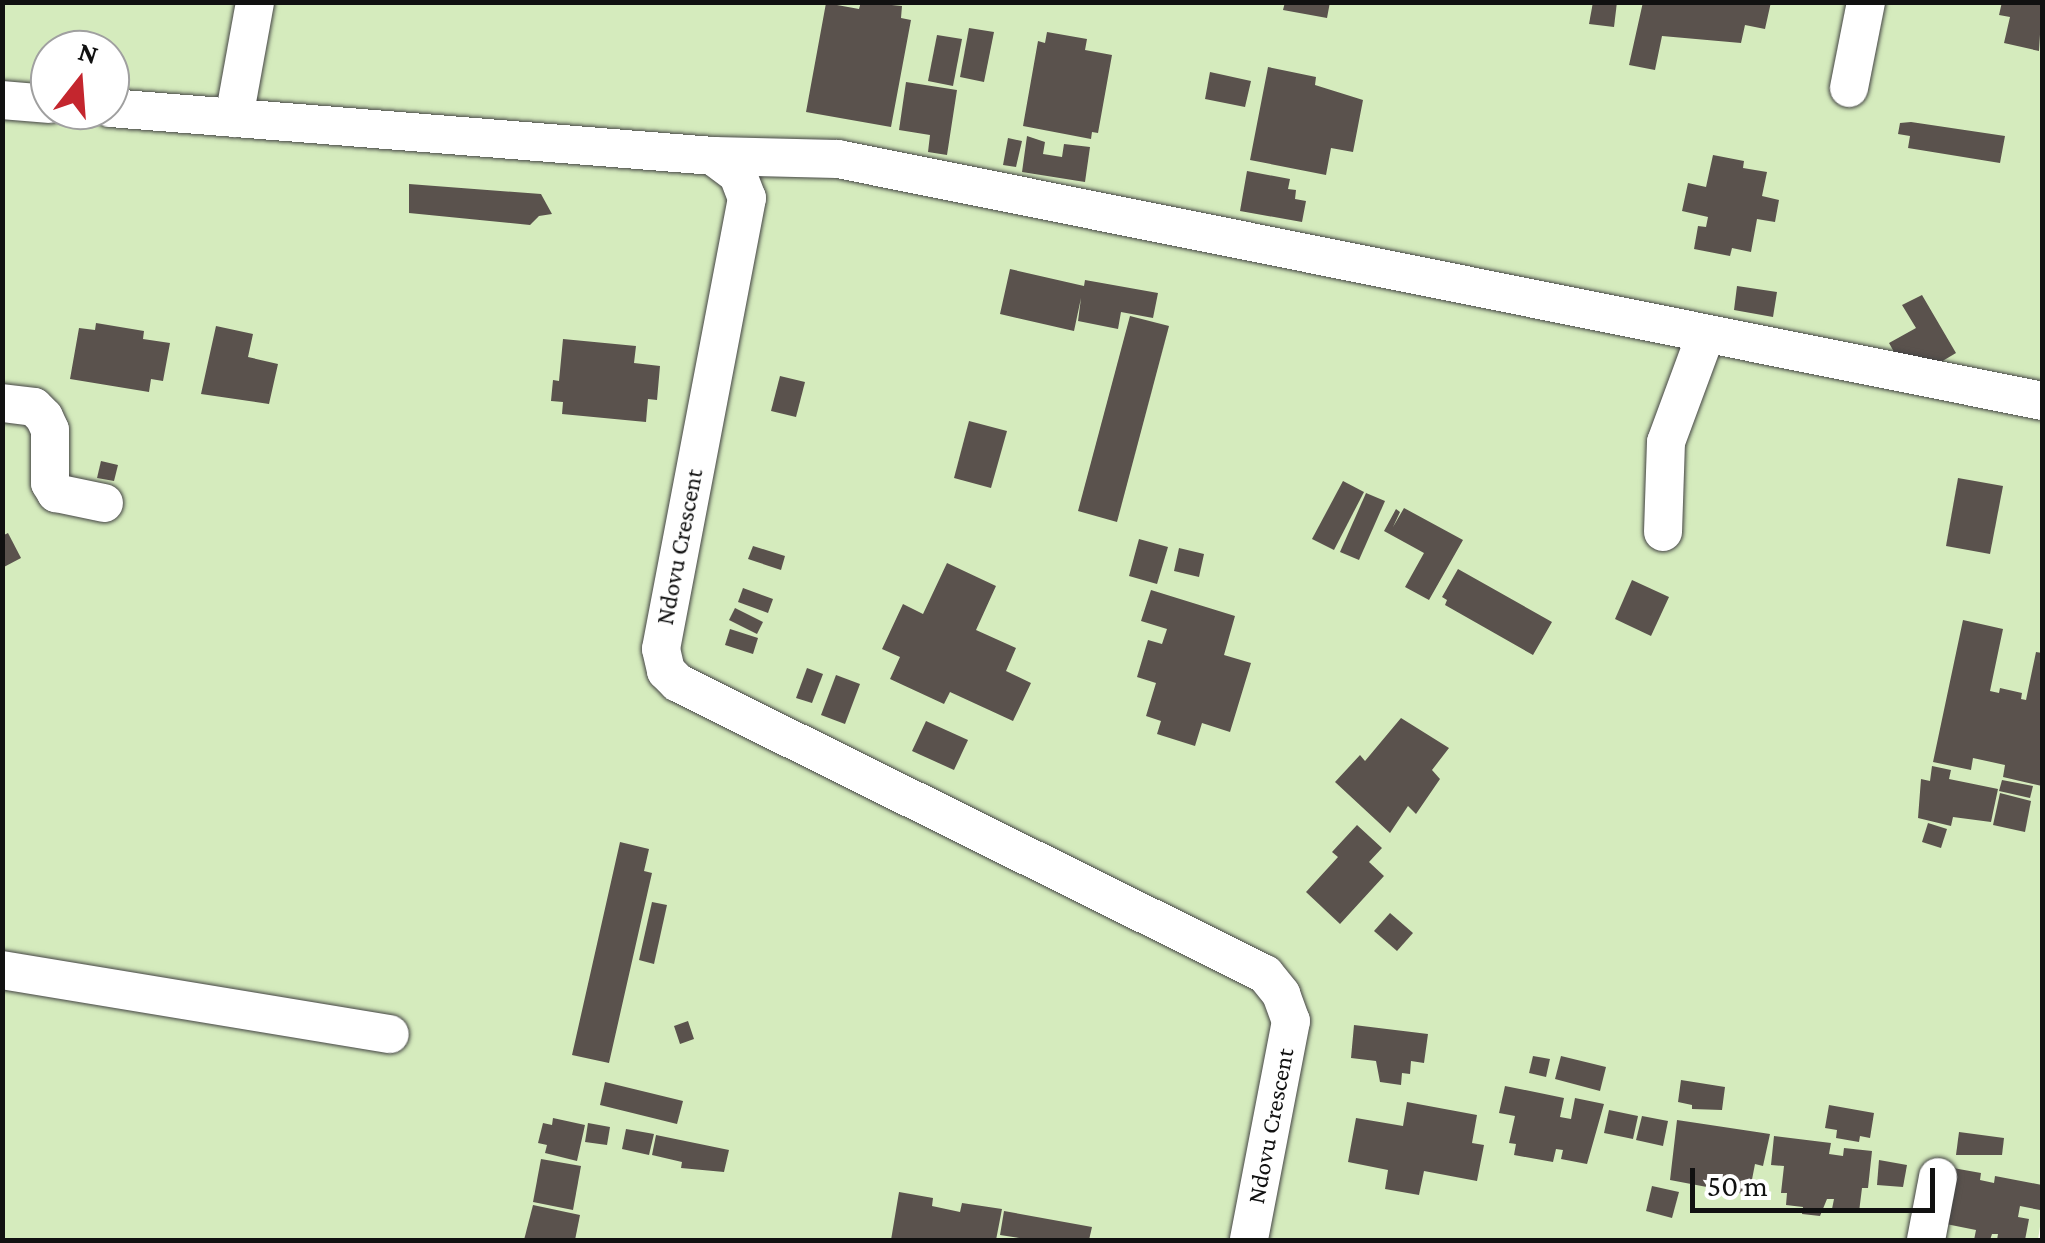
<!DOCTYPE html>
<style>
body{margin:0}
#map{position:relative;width:2045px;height:1243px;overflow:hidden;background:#fffdf5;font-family:"Crimson Pro",serif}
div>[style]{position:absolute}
.green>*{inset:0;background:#d5ebbd}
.building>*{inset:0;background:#5a524d}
.roads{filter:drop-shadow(0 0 2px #444) drop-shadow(0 0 2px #444)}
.minor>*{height:38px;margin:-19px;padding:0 19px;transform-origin:19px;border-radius:19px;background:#fff}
span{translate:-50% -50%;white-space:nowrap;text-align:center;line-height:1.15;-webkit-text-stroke:10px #fff;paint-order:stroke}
.street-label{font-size:25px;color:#111}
.frame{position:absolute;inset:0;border:5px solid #111;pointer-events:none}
.north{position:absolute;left:30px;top:30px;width:100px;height:100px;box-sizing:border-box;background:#fff;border:2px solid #a0a0a0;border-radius:50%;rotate:17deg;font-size:28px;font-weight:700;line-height:40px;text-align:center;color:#111}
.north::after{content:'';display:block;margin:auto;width:35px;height:45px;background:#c4262e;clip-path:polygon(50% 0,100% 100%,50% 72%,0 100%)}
.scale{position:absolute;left:1690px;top:1168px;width:245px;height:45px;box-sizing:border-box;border:5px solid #111;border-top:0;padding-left:12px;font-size:30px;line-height:35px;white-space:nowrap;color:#111;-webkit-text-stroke:8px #fff;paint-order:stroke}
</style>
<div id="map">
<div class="green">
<div style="clip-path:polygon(evenodd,2px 3px,2042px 3px,2042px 1213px,2038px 1240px,3px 1240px,2px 3px,50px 50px,110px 50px,110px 110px,50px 110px,50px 50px)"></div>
</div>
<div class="building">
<div style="clip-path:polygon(861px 2px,902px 6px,901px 18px,911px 20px,891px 127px,806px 112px,826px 3px,859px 9px)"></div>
<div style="clip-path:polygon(1285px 2px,1330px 2px,1327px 18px,1283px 10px)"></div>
<div style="clip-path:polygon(1593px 2px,1617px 2px,1614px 27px,1589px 24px)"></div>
<div style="clip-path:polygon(1643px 2px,1771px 2px,1765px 29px,1745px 25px,1741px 43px,1662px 36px,1655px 70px,1629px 65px)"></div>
<div style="clip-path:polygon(2002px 2px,2042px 2px,2039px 51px,2004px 43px,2010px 17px,1999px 15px)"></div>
<div style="clip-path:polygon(969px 28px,994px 32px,984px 82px,960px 77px)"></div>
<div style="clip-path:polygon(1047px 32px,1087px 39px,1085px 50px,1112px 55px,1098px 133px,1092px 132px,1091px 139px,1023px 126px,1038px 41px,1045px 43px)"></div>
<div style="clip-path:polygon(937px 35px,962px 39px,953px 86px,928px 81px)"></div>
<div style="clip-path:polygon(1268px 67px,1316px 77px,1315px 85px,1363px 100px,1353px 152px,1331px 148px,1326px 175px,1250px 160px)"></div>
<div style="clip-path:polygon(1210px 72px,1251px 81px,1245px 107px,1205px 99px)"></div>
<div style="clip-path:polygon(906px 82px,957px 90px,947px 155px,928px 152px,930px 135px,899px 130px)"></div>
<div style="clip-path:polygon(1911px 122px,2005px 136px,2000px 163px,1908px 148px,1910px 136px,1898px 134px,1900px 123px)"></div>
<div style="clip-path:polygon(1027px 136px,1045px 142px,1043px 154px,1062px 157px,1064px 144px,1090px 147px,1085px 182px,1022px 172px)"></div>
<div style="clip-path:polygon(1008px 138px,1022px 141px,1016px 167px,1003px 165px)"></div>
<div style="clip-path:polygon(1713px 155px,1744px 161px,1743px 168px,1767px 172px,1762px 196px,1779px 200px,1775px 222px,1757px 219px,1751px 252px,1732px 248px,1730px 256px,1694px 249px,1698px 226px,1706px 227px,1708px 217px,1682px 211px,1688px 183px,1706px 187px)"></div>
<div style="clip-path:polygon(1247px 171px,1290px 179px,1288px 189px,1296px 190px,1295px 199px,1306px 201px,1302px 222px,1240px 211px)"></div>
<div style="clip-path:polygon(409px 184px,541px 194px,552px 214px,539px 216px,530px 225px,409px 213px)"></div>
<div style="clip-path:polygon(1010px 269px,1084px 286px,1085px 280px,1158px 293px,1153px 318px,1121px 312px,1118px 329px,1078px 321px,1081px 298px,1074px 331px,1000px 314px)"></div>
<div style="clip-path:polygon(1737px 286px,1777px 292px,1773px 317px,1734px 310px)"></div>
<div style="clip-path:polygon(1922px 295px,1956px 353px,1924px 372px,1903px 368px,1889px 343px,1916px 328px,1902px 305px)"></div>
<div style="clip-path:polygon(1130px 316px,1169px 326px,1117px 522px,1078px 511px)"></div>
<div style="clip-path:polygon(96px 323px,144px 331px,143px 339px,170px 343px,163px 381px,151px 379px,149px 392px,70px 379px,79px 328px,95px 330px)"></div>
<div style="clip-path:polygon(216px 326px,253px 334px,248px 357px,278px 364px,269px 404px,201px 394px)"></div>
<div style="clip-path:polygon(563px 339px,636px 346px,634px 363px,660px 366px,657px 400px,648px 399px,646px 422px,562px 414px,563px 402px,551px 401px,553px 380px,559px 381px)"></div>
<div style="clip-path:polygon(780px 376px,805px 382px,796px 417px,771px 411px)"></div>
<div style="clip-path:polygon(969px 421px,1007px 431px,991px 488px,954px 478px)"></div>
<div style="clip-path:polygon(101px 461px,118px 465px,114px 481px,97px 478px)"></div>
<div style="clip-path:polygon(1958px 478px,2003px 486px,1990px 554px,1946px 546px)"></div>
<div style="clip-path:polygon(1343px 481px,1364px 492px,1334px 550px,1312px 539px)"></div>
<div style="clip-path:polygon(1366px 493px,1385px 501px,1359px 560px,1340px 552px)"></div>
<div style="clip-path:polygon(1404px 508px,1463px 540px,1429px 600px,1405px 587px,1424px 553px,1384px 531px,1396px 509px,1400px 512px,1393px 527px)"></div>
<div style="clip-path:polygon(8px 533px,21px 558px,2px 568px,2px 536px)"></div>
<div style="clip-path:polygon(1139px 539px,1168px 547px,1157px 584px,1129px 576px)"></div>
<div style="clip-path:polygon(753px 546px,785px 556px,781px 570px,748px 559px)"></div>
<div style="clip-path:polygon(1179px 548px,1204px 554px,1199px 577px,1174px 571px)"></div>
<div style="clip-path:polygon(947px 563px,996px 586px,976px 630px,1016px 648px,1006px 671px,1031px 683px,1013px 721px,950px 692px,944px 704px,890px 679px,900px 657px,882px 649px,903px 604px,923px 614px)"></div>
<div style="clip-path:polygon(1458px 569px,1552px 622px,1533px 655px,1445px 605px,1447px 600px,1442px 597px)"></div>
<div style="clip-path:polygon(1632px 580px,1669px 597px,1651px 636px,1615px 619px)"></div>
<div style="clip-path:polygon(743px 588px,773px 599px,768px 613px,738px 602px)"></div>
<div style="clip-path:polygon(1151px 590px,1235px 616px,1224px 655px,1251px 663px,1230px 732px,1202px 723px,1195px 746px,1157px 734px,1161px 721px,1146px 716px,1156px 683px,1137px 677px,1148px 640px,1162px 644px,1167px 629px,1141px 621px)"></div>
<div style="clip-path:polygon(735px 608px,763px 622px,757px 634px,729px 620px)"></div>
<div style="clip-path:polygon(1963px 620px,2003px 629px,1990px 691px,1999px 693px,2000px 688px,2022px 693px,2021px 699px,2026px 700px,2036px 652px,2042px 653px,2042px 786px,2003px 777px,2005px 765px,1973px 758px,1971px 770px,1933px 762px)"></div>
<div style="clip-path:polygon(730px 629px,758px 638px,753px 654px,725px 645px)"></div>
<div style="clip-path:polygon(807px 668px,823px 674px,812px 703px,796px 698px)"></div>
<div style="clip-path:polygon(836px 675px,860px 684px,845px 724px,821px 715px)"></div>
<div style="clip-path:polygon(1401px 718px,1449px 748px,1432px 770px,1440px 779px,1416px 814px,1408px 806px,1390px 833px,1335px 782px,1360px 755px,1365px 761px)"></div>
<div style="clip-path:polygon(926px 721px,968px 740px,954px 770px,912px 751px)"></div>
<div style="clip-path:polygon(1932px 766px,1951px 770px,1949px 779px,1998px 789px,1991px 822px,1953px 817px,1951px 826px,1918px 818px,1921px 779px,1930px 781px)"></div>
<div style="clip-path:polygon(2002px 780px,2033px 786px,2030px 798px,1999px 791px)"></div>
<div style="clip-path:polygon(2000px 793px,2031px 801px,2025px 832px,1993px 825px)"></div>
<div style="clip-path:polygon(1928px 823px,1947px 829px,1941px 848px,1922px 842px)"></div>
<div style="clip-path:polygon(1357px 825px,1382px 848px,1369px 862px,1384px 876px,1340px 924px,1306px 892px,1338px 857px,1332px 852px)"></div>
<div style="clip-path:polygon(620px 842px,649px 849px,644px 871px,652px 873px,609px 1063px,572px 1055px)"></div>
<div style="clip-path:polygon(652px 902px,667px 905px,654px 964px,639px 960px)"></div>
<div style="clip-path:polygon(1390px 913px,1413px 933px,1397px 951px,1374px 931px)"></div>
<div style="clip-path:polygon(688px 1021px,694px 1039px,680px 1044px,674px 1026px)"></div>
<div style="clip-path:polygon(1354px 1025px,1428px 1034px,1424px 1063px,1411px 1061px,1410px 1074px,1402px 1073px,1401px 1085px,1380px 1082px,1376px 1061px,1351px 1058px)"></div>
<div style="clip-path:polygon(1533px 1056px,1550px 1059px,1546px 1077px,1529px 1073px)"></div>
<div style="clip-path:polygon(1561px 1056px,1606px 1067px,1600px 1091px,1555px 1079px)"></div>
<div style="clip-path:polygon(1681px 1080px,1725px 1087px,1722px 1110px,1692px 1109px,1692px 1105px,1678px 1102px)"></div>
<div style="clip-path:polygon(605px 1082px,683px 1101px,677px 1124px,600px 1105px)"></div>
<div style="clip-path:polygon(1505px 1086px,1564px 1098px,1560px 1117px,1571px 1119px,1575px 1098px,1604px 1104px,1587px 1164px,1561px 1159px,1563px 1150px,1556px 1149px,1553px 1162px,1514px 1155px,1516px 1144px,1509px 1143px,1515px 1116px,1499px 1113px)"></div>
<div style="clip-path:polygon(1407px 1102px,1477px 1115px,1472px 1143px,1484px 1145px,1477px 1181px,1424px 1171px,1419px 1195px,1385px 1189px,1388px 1170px,1348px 1162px,1356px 1118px,1403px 1126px)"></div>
<div style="clip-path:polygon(1829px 1105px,1874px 1113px,1870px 1138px,1860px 1136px,1859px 1142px,1836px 1138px,1837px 1130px,1825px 1128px)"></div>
<div style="clip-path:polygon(1609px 1110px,1638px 1116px,1633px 1139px,1604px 1133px)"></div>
<div style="clip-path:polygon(1642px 1116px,1668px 1121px,1663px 1146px,1636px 1140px)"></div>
<div style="clip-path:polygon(553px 1118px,585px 1125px,577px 1161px,545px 1153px,547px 1145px,538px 1143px,543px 1123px,552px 1125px)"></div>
<div style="clip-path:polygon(1677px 1120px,1770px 1134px,1763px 1166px,1755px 1164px,1749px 1195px,1670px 1180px)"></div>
<div style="clip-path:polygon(588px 1123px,610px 1127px,607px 1145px,585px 1142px)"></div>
<div style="clip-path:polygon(626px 1129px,654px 1134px,649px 1155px,622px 1149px)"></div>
<div style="clip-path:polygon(1959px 1132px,2004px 1138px,2002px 1155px,1956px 1155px)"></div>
<div style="clip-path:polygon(656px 1135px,729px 1150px,724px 1172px,681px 1168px,682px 1162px,652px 1155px)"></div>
<div style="clip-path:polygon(1774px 1136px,1831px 1143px,1829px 1154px,1843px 1156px,1844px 1148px,1872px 1151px,1868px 1188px,1862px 1188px,1859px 1212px,1832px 1209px,1834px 1199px,1827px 1199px,1820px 1216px,1802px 1214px,1803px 1207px,1786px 1205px,1787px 1193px,1781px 1193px,1784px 1166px,1771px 1165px)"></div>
<div style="clip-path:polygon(541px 1159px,581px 1166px,573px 1210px,533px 1202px)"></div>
<div style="clip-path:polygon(1879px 1160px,1907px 1165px,1903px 1187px,1877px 1185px)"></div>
<div style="clip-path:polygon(1953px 1168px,1981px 1173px,1980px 1180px,1994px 1183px,1995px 1176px,2042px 1185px,2040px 1210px,2020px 1206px,2018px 1217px,2029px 1219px,2025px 1240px,1997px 1240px,1998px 1234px,1992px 1234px,1990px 1240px,1974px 1240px,1976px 1230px,1946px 1224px)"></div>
<div style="clip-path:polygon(1652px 1186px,1679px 1192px,1672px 1218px,1646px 1211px)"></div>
<div style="clip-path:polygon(899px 1192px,933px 1198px,932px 1206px,960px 1212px,962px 1203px,1002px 1209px,996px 1240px,891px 1240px)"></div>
<div style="clip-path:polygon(533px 1205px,580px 1215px,575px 1240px,524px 1240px)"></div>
<div style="clip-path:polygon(1004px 1211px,1092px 1227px,1089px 1240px,1032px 1240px,1000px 1235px)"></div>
</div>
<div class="roads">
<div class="minor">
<div style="left:1849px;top:88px;width:88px;rotate:-78.8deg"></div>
<div style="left:2px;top:100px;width:48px;rotate:4.8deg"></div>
<div style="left:110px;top:108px;width:605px;rotate:4.55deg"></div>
<div style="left:713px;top:156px;width:31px;rotate:37deg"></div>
<div style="left:738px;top:175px;width:25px;rotate:69deg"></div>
<div style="left:747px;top:198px;width:459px;rotate:100.8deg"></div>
<div style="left:661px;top:649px;width:23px;rotate:77deg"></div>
<div style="left:666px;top:671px;width:17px;rotate:45deg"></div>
<div style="left:678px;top:683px;width:655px;rotate:26.37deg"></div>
<div style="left:1265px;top:974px;width:26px;rotate:51deg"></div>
<div style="left:1281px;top:994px;width:29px;rotate:70deg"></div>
<div style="left:1291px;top:1021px;width:223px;rotate:100.9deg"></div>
<div style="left:234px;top:118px;width:118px;rotate:-79.7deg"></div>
<div style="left:713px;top:156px;width:125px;rotate:1.4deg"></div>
<div style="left:838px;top:159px;width:1228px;rotate:11.36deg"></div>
<div style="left:2px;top:403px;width:32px;rotate:7deg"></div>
<div style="left:34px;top:407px;width:14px;rotate:45deg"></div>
<div style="left:44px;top:417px;width:14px;rotate:65deg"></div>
<div style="left:50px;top:430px;width:53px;rotate:90deg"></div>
<div style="left:50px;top:483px;width:12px;rotate:59deg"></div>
<div style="left:56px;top:493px;width:49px;rotate:11.8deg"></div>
<div style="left:1663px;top:532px;width:90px;rotate:-88.1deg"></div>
<div style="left:1666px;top:442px;width:115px;rotate:-69.7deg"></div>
<div style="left:2px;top:970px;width:393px;rotate:9.4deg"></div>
<div style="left:1926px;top:1240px;width:64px;rotate:-79.2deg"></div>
</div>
</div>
<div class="street-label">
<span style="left:680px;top:547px;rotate:-79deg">Ndovu Crescent</span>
<span style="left:1271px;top:1126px;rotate:-79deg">Ndovu Crescent</span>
</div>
<div class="frame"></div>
<div class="north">N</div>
<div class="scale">50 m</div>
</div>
